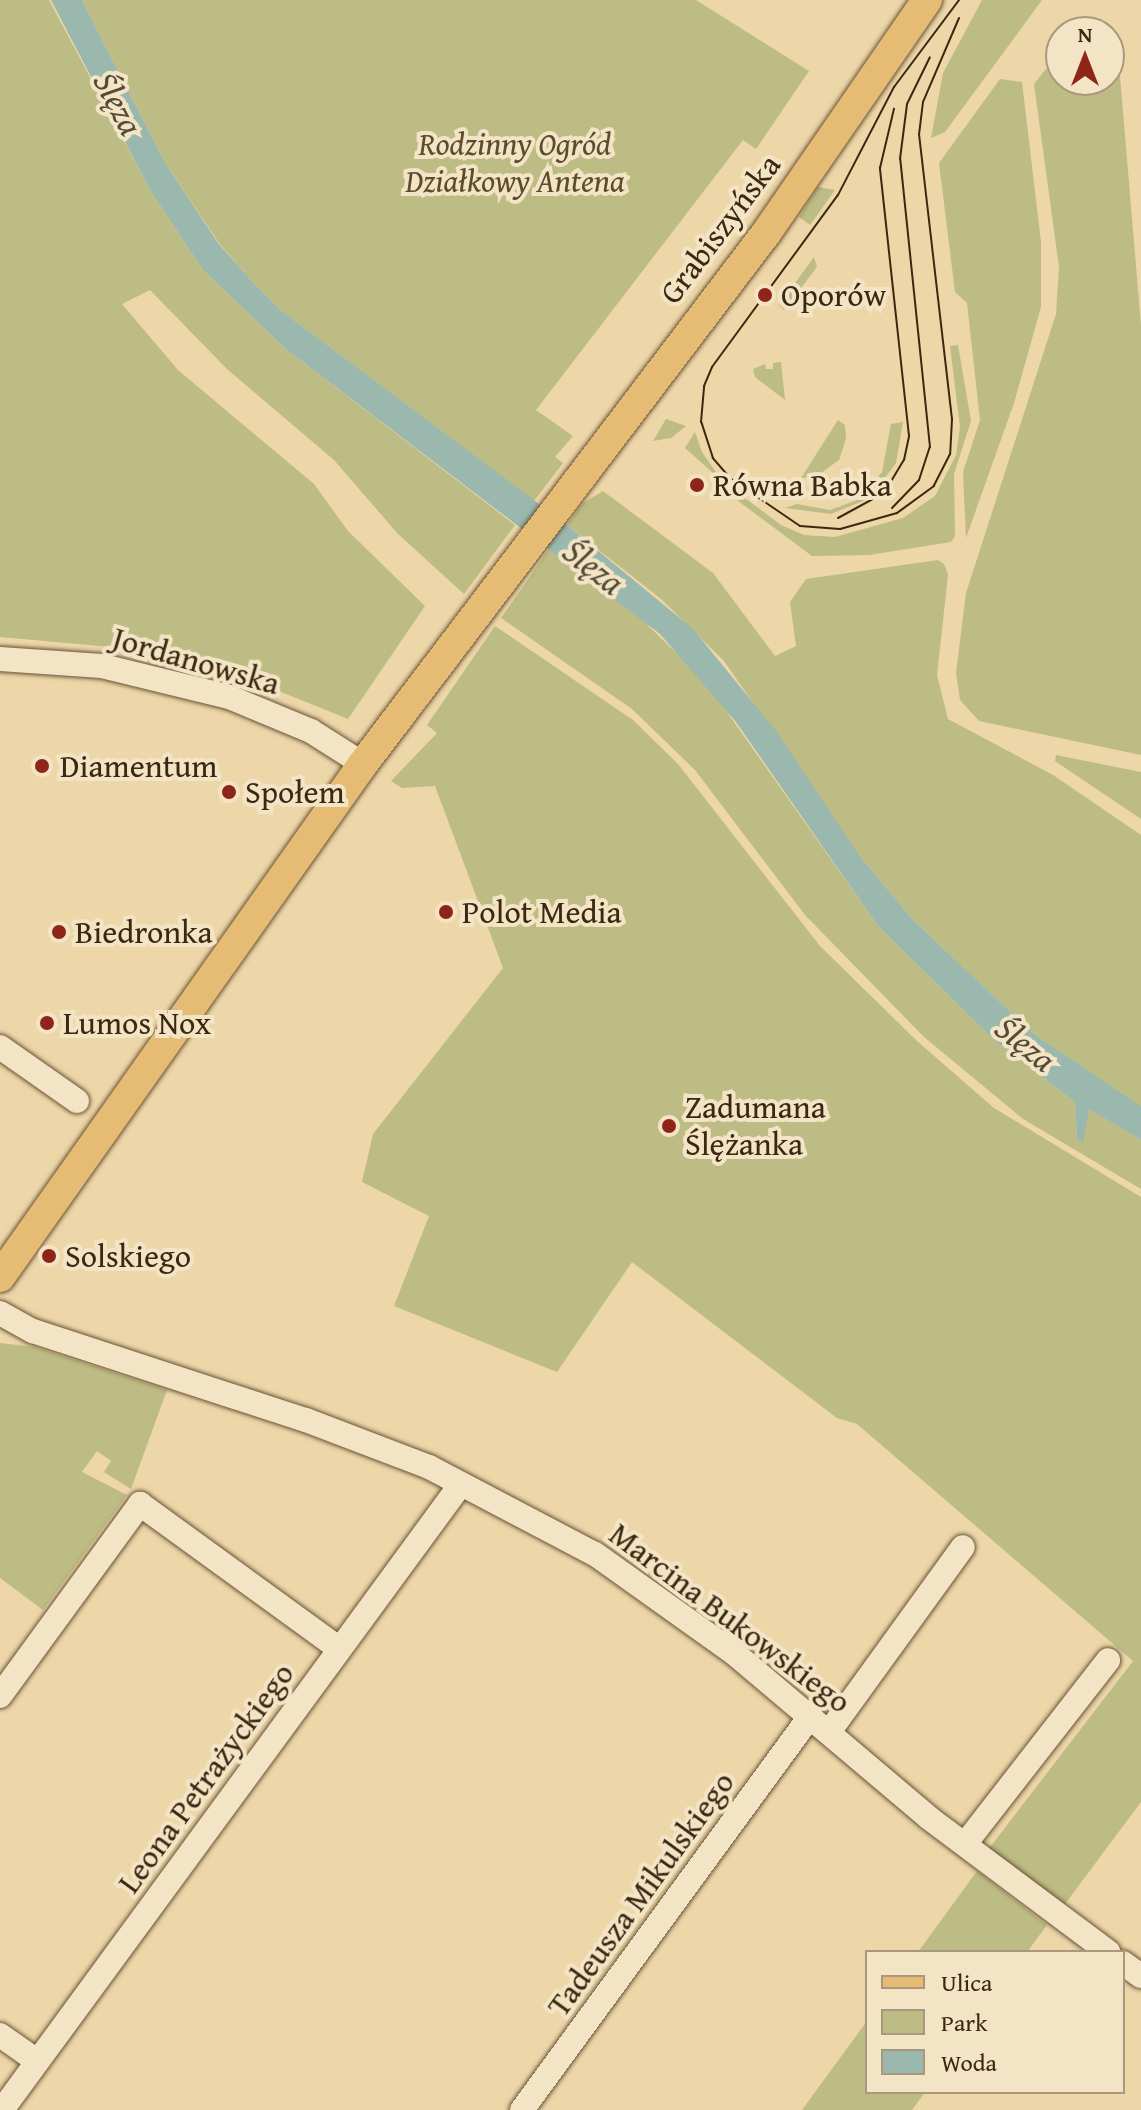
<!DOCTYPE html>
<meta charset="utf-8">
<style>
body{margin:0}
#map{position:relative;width:1141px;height:2110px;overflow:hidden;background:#edd6a8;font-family:"Gentium Book Plus",serif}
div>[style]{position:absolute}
.green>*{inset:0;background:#bdbc84}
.water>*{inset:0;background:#9ab8ad}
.roads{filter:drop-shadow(0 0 2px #685336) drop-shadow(0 0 2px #685336)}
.minor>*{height:24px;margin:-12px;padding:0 12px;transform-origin:12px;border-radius:12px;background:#f3e4c6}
.major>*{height:30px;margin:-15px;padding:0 15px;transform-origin:15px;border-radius:15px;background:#e6bb74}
.tram>*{height:2px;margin:-1px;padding:0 1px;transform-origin:1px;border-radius:1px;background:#3c2710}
.dots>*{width:22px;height:22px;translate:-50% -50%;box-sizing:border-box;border:4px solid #f3e4c6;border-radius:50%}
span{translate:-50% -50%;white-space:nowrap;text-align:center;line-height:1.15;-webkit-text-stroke:8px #f3e4c6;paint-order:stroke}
.park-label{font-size:32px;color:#5c4c2d;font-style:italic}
.street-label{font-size:32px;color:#3c2710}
.poi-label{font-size:32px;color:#3c2710}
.left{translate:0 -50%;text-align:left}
.water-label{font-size:34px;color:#544b37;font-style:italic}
.legend{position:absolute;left:865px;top:1950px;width:260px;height:144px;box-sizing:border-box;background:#f3e4c6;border:2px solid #aa987d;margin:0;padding:10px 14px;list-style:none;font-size:24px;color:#3c2710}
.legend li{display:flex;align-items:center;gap:16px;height:40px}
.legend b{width:40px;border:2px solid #aa987d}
.north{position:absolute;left:1045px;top:16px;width:80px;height:80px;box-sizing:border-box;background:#f3e4c6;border:2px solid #aa987d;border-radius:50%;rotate:0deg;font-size:22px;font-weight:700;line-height:32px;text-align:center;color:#3c2710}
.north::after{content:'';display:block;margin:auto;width:28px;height:36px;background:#8f2418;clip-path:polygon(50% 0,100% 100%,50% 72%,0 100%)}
</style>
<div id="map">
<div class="green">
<div style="clip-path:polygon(0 0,49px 0,150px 190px,203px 270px,287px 350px,515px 525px,464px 594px,398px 534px,334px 460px,227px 369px,150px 290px,122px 304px,178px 370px,314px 484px,348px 531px,425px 606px,348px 719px,274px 689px,122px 648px,0 637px)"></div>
<div style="clip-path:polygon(82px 0,696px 0,809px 71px,756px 149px,743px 140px,536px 410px,573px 436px,555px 457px,563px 463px,534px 501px,283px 312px,252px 281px,219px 243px,164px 161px)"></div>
<div style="clip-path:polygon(982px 0,1042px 0,945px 132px,931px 138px,943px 73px)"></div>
<div style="clip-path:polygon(1119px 64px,1141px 325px,1141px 755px,979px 721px,960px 700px,956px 673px,966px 593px,1056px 314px,1059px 267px,1034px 84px,1046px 69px,1061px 68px,1061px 80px,1109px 80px,1109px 65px)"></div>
<div style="clip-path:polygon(1000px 79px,1022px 82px,1041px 242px,1041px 307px,1014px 403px,966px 538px,963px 472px,980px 420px,967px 303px,955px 292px,939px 163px)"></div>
<div style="clip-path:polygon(818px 187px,835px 190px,810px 225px,799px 217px)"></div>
<div style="clip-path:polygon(814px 257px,817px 267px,784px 310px,779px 305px)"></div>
<div style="clip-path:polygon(958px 345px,971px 421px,954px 474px,955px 536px,951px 542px,869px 555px,812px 556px,710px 480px,713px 473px,685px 448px,695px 432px,702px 452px,722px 481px,781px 525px,804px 535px,835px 537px,903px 518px,935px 496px,956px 455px,960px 427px,950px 346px)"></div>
<div style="clip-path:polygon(781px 362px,785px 400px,755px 377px,753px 369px,765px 364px,766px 369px,773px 369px,773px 363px)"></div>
<div style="clip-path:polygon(666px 419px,686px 426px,671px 438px,653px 441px)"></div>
<div style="clip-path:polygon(838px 420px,845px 425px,846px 439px,839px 460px,817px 476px,801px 478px)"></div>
<div style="clip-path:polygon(903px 422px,896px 463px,870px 498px,831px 514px,785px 508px,797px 504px,830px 510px,860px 499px,882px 472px,891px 424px)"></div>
<div style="clip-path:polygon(603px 491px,713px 573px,775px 656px,796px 646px,790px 602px,806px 579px,938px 560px,944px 564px,948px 575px,937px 675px,948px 719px,1053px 775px,1141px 835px,1141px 1106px,1034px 1034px,912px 919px,859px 855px,724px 661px,661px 599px,567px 525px,583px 503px)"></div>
<div style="clip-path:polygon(549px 549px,628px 606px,705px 681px,878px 926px,994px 1040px,1075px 1102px,1077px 1139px,1082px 1142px,1088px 1108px,1141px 1140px,1141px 1189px,1023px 1119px,924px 1037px,805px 915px,695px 770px,632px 709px,501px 618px)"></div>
<div style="clip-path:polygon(495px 626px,633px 720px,678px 764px,820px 946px,917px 1041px,994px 1108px,1141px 1197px,1141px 1802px,1062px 1908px,987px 1851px,1133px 1661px,857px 1424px,837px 1418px,632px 1262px,557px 1372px,394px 1306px,429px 1216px,362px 1182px,373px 1134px,503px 968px,435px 786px,402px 788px,391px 781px,437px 733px,427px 725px)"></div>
<div style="clip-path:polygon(1056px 755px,1141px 772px,1141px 819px,1055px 761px)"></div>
<div style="clip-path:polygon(0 1343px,35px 1347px,167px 1390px,131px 1489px,104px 1472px,111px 1461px,97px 1451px,82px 1472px,127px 1495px,43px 1610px,0 1578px)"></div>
<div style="clip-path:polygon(977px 1871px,1047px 1925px,1027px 1952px,918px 1952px)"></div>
<div style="clip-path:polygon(867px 2021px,867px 2092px,925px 2092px,912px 2110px,802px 2110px)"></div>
</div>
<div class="water">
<div style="clip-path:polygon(51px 0,82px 0,164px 161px,218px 243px,252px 281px,283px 312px,567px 525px,693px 629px,777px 732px,859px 855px,912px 919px,1034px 1034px,1141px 1106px,1141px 1140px,1089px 1109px,1083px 1143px,1077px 1139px,1075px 1102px,994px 1040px,878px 926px,736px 722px,660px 634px,287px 350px,203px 270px,150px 190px)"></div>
</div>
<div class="roads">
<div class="minor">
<div style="left:0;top:659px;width:102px;rotate:3.9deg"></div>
<div style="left:102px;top:666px;width:131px;rotate:13.7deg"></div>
<div style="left:229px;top:697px;width:89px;rotate:22.5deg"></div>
<div style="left:311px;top:731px;width:62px;rotate:32.4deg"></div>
<div style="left:0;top:1047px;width:94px;rotate:35deg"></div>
<div style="left:0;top:1313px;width:38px;rotate:29deg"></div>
<div style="left:33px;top:1331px;width:287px;rotate:18.1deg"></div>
<div style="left:306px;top:1420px;width:132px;rotate:20.9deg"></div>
<div style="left:429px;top:1467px;width:187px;rotate:27.7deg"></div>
<div style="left:595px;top:1554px;width:171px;rotate:35.5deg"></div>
<div style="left:734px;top:1653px;width:255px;rotate:40.2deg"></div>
<div style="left:929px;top:1818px;width:224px;rotate:36.8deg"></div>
<div style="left:0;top:1696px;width:238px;rotate:-53.9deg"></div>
<div style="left:140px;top:1504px;width:245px;rotate:36deg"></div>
<div style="left:829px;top:1732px;width:228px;rotate:-54.1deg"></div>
<div style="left:965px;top:1844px;width:233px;rotate:-52.1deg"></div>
<div style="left:1123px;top:1963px;width:22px;rotate:36deg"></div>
<div style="left:0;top:2035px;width:45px;rotate:35.1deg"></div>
<div style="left:2px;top:2110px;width:776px;rotate:-53.75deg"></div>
<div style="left:522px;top:2110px;width:489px;rotate:-53.8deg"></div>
</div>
<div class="major">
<div style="left:0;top:1277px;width:628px;rotate:-54.72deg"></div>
<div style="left:363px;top:764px;width:668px;rotate:-52.79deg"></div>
<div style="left:767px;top:232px;width:282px;rotate:-55.4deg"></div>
</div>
</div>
<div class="tram">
<div style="left:959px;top:18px;width:91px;rotate:113.2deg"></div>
<div style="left:923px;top:102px;width:32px;rotate:97deg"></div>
<div style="left:919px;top:134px;width:287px;rotate:83.4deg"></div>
<div style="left:952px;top:419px;width:35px;rotate:93deg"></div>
<div style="left:950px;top:454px;width:36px;rotate:117deg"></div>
<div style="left:934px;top:486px;width:46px;rotate:143.9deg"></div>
<div style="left:897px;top:513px;width:59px;rotate:164.3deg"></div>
<div style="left:840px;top:529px;width:40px;rotate:-175.7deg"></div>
<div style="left:800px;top:526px;width:83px;rotate:-145.7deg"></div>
<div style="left:731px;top:479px;width:28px;rotate:-131deg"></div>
<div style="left:713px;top:458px;width:38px;rotate:-108deg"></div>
<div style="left:701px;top:422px;width:36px;rotate:-85deg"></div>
<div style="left:704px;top:386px;width:21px;rotate:-67deg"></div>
<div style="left:712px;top:367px;width:213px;rotate:-53.8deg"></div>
<div style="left:838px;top:195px;width:122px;rotate:-62.6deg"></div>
<div style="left:894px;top:87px;width:109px;rotate:-53.2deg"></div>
<div style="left:892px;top:508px;width:39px;rotate:-46deg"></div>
<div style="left:919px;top:480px;width:35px;rotate:-72deg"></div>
<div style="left:930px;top:447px;width:290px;rotate:-95.9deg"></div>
<div style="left:900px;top:159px;width:55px;rotate:-82.7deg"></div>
<div style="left:907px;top:104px;width:52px;rotate:-63.9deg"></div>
<div style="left:838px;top:518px;width:52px;rotate:-28.5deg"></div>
<div style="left:884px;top:493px;width:39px;rotate:-59deg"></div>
<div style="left:904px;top:460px;width:25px;rotate:-78deg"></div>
<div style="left:909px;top:436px;width:270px;rotate:-96.2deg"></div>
<div style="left:880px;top:168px;width:61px;rotate:-76.7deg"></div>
</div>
<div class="dots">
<div style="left:765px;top:295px;background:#8f2418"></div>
<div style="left:697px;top:485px;background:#8f2418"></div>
<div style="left:42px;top:766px;background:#8f2418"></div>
<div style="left:229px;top:792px;background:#8f2418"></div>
<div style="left:446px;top:912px;background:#8f2418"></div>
<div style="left:59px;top:932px;background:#8f2418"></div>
<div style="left:47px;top:1023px;background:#8f2418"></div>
<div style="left:669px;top:1126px;background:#8f2418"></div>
<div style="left:49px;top:1256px;background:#8f2418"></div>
</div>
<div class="park-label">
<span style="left:515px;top:163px">Rodzinny Ogród<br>Działkowy Antena</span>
</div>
<div class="street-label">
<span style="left:720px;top:229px;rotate:-53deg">Grabiszyńska</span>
<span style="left:196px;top:661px;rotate:16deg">Jordanowska</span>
<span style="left:730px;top:1618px;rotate:37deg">Marcina Bukowskiego</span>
<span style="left:206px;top:1778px;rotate:-54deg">Leona Petrażyckiego</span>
<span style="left:641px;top:1894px;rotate:-54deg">Tadeusza Mikulskiego</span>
</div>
<div class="poi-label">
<span class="left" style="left:781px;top:295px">Oporów</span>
<span class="left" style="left:713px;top:485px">Równa Babka</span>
<span class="left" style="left:60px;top:766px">Diamentum</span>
<span class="left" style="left:245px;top:792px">Społem</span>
<span class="left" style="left:462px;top:912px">Polot Media</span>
<span class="left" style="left:75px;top:932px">Biedronka</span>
<span class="left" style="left:63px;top:1023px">Lumos Nox</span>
<span class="left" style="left:685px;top:1126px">Zadumana<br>Ślężanka</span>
<span class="left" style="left:65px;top:1256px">Solskiego</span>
</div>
<div class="water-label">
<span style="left:119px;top:103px;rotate:62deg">Ślęza</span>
<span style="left:594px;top:566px;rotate:38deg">Ślęza</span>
<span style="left:1026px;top:1043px;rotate:39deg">Ślęza</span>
</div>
<ul class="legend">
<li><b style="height:10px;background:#e6bb74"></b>Ulica</li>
<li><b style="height:22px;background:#bdbc84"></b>Park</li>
<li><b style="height:22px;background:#9ab8ad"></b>Woda</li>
</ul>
<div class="north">N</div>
</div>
